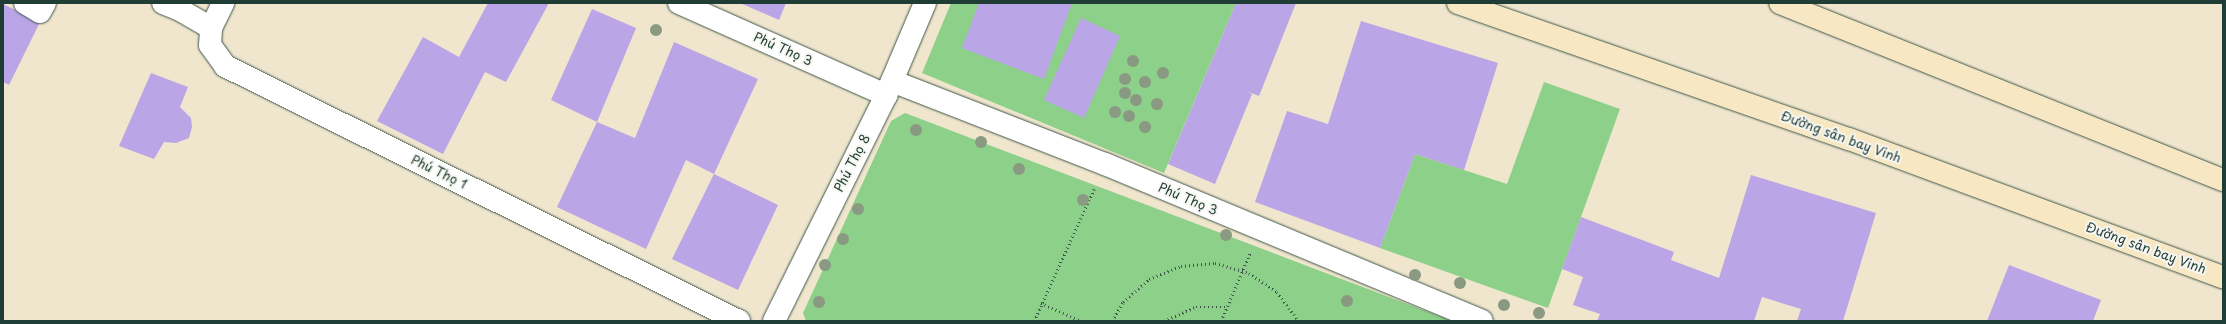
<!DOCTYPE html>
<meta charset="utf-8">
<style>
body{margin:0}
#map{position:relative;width:2226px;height:324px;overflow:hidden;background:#f0e6cd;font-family:"Playpen Sans",sans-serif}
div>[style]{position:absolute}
.green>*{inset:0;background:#8dd089}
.building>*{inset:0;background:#baa5e6}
.path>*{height:2.5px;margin-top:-1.25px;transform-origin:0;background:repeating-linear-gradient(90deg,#3e564b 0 1px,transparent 0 4px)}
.roads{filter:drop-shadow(0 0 1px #3e564b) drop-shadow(0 0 1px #3e564b)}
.minor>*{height:22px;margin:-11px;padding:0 11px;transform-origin:11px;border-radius:11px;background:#fff}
.secondary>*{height:22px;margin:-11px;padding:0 11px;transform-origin:11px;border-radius:11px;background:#f7e8c3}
.trees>*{width:12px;height:12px;margin:-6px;border-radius:50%;background:#899982}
span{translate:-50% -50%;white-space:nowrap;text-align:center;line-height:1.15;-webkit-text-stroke:4px #f6f6f2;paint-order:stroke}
.street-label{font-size:13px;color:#1f3d34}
.frame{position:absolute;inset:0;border:4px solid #1f3d34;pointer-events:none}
</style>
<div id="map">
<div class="green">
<div style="clip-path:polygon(951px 3px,1236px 3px,1164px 173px,922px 73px)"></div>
<div style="clip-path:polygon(1544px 82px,1620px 109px,1548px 308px,1380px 248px,1415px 154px,1507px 184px)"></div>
<div style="clip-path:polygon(905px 113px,981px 142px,1452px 321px,806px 321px,803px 313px,891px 121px)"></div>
</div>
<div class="building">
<div style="clip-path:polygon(488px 3px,549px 3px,506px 82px,485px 72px,443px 154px,377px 121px,423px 37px,459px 57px)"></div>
<div style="clip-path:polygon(740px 3px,786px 3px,779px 20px)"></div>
<div style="clip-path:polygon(979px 3px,1072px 3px,1044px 79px,962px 48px)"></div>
<div style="clip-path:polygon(1236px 3px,1296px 3px,1259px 96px,1246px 91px,1252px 94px,1215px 184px,1168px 164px)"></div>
<div style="clip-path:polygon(3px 4px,40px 22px,9px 85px,3px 82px)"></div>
<div style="clip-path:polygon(592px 9px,636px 28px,597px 122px,635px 138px,674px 42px,758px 79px,714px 174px,686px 160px,646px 249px,557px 207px,597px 122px,551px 100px)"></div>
<div style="clip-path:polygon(1081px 18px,1120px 36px,1084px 118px,1044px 100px)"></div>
<div style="clip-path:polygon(1361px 21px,1498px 63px,1464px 170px,1415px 154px,1380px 248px,1255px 202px,1287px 111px,1328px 124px)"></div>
<div style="clip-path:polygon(151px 73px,188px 87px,180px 107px,191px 118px,192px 127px,189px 138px,176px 143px,164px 142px,154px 159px,119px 146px)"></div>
<div style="clip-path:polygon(714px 174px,778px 205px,738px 290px,672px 259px)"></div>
<div style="clip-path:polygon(1751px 175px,1876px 213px,1843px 321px,1797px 321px,1801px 309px,1762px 297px,1754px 321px,1597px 321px,1600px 314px,1573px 305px,1583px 277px,1562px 269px,1581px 217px,1674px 252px,1671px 260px,1719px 278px)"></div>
<div style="clip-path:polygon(2009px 265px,2101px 300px,2093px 321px,1987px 321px)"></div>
</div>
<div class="path">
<div style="left:1041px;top:303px;width:44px;rotate:24.2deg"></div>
<div style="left:1034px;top:321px;width:145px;rotate:-65.6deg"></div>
<div style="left:1112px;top:321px;width:22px;rotate:-60deg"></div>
<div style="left:1123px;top:302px;width:35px;rotate:-41deg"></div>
<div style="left:1149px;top:279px;width:35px;rotate:-22deg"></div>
<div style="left:1181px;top:266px;width:34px;rotate:-5deg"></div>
<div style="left:1215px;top:263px;width:35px;rotate:16deg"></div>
<div style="left:1249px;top:273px;width:34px;rotate:34deg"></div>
<div style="left:1277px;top:292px;width:36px;rotate:53deg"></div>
<div style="left:1164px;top:321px;width:35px;rotate:-24deg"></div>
<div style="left:1196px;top:307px;width:31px"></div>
<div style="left:1221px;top:321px;width:74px;rotate:-66.9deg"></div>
</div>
<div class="roads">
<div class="minor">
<div style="left:25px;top:3px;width:17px;rotate:31deg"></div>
<div style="left:40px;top:12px;width:10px;rotate:-61deg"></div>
<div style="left:163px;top:3px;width:18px;rotate:22deg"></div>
<div style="left:180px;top:10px;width:36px;rotate:30deg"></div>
<div style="left:211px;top:28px;width:17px;rotate:93deg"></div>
<div style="left:210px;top:45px;width:26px;rotate:54deg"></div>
<div style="left:225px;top:66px;width:574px;rotate:26.39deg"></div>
<div style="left:679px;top:3px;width:227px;rotate:24deg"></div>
<div style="left:211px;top:28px;width:28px;rotate:-64deg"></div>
<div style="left:892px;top:81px;width:229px;rotate:21.3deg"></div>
<div style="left:1105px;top:164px;width:408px;rotate:22.6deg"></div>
<div style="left:774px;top:321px;width:252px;rotate:-63.6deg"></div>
<div style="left:886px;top:95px;width:100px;rotate:-67deg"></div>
</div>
<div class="secondary">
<div style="left:1458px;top:3px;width:414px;rotate:19.2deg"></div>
<div style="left:1849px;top:139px;width:399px;rotate:20.3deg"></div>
<div style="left:1780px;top:3px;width:477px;rotate:21.8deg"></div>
</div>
</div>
<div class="trees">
<div style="left:656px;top:30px"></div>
<div style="left:1133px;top:61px"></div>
<div style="left:1163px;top:73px"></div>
<div style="left:1125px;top:79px"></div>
<div style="left:1145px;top:82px"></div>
<div style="left:1125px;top:93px"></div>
<div style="left:1136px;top:100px"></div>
<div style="left:1157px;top:104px"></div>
<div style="left:1115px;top:112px"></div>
<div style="left:1129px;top:116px"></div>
<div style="left:1145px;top:127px"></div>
<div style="left:916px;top:130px"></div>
<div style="left:981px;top:142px"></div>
<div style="left:1019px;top:169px"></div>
<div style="left:1083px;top:200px"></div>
<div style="left:858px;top:209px"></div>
<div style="left:1226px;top:235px"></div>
<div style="left:843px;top:239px"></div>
<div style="left:825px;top:265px"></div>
<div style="left:1415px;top:275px"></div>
<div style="left:1460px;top:283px"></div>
<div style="left:1347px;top:301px"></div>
<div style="left:819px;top:302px"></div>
<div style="left:1504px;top:305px"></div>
<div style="left:1539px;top:313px"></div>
</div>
<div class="street-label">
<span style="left:783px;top:49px;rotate:24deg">Phú Thọ 3</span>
<span style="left:1841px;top:137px;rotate:20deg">Đường sân bay Vinh</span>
<span style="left:852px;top:163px;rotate:-63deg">Phú Thọ 8</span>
<span style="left:439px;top:172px;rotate:26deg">Phú Thọ 1</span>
<span style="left:1188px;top:199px;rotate:23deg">Phú Thọ 3</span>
<span style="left:2146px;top:248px;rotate:20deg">Đường sân bay Vinh</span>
</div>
<div class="frame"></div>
</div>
